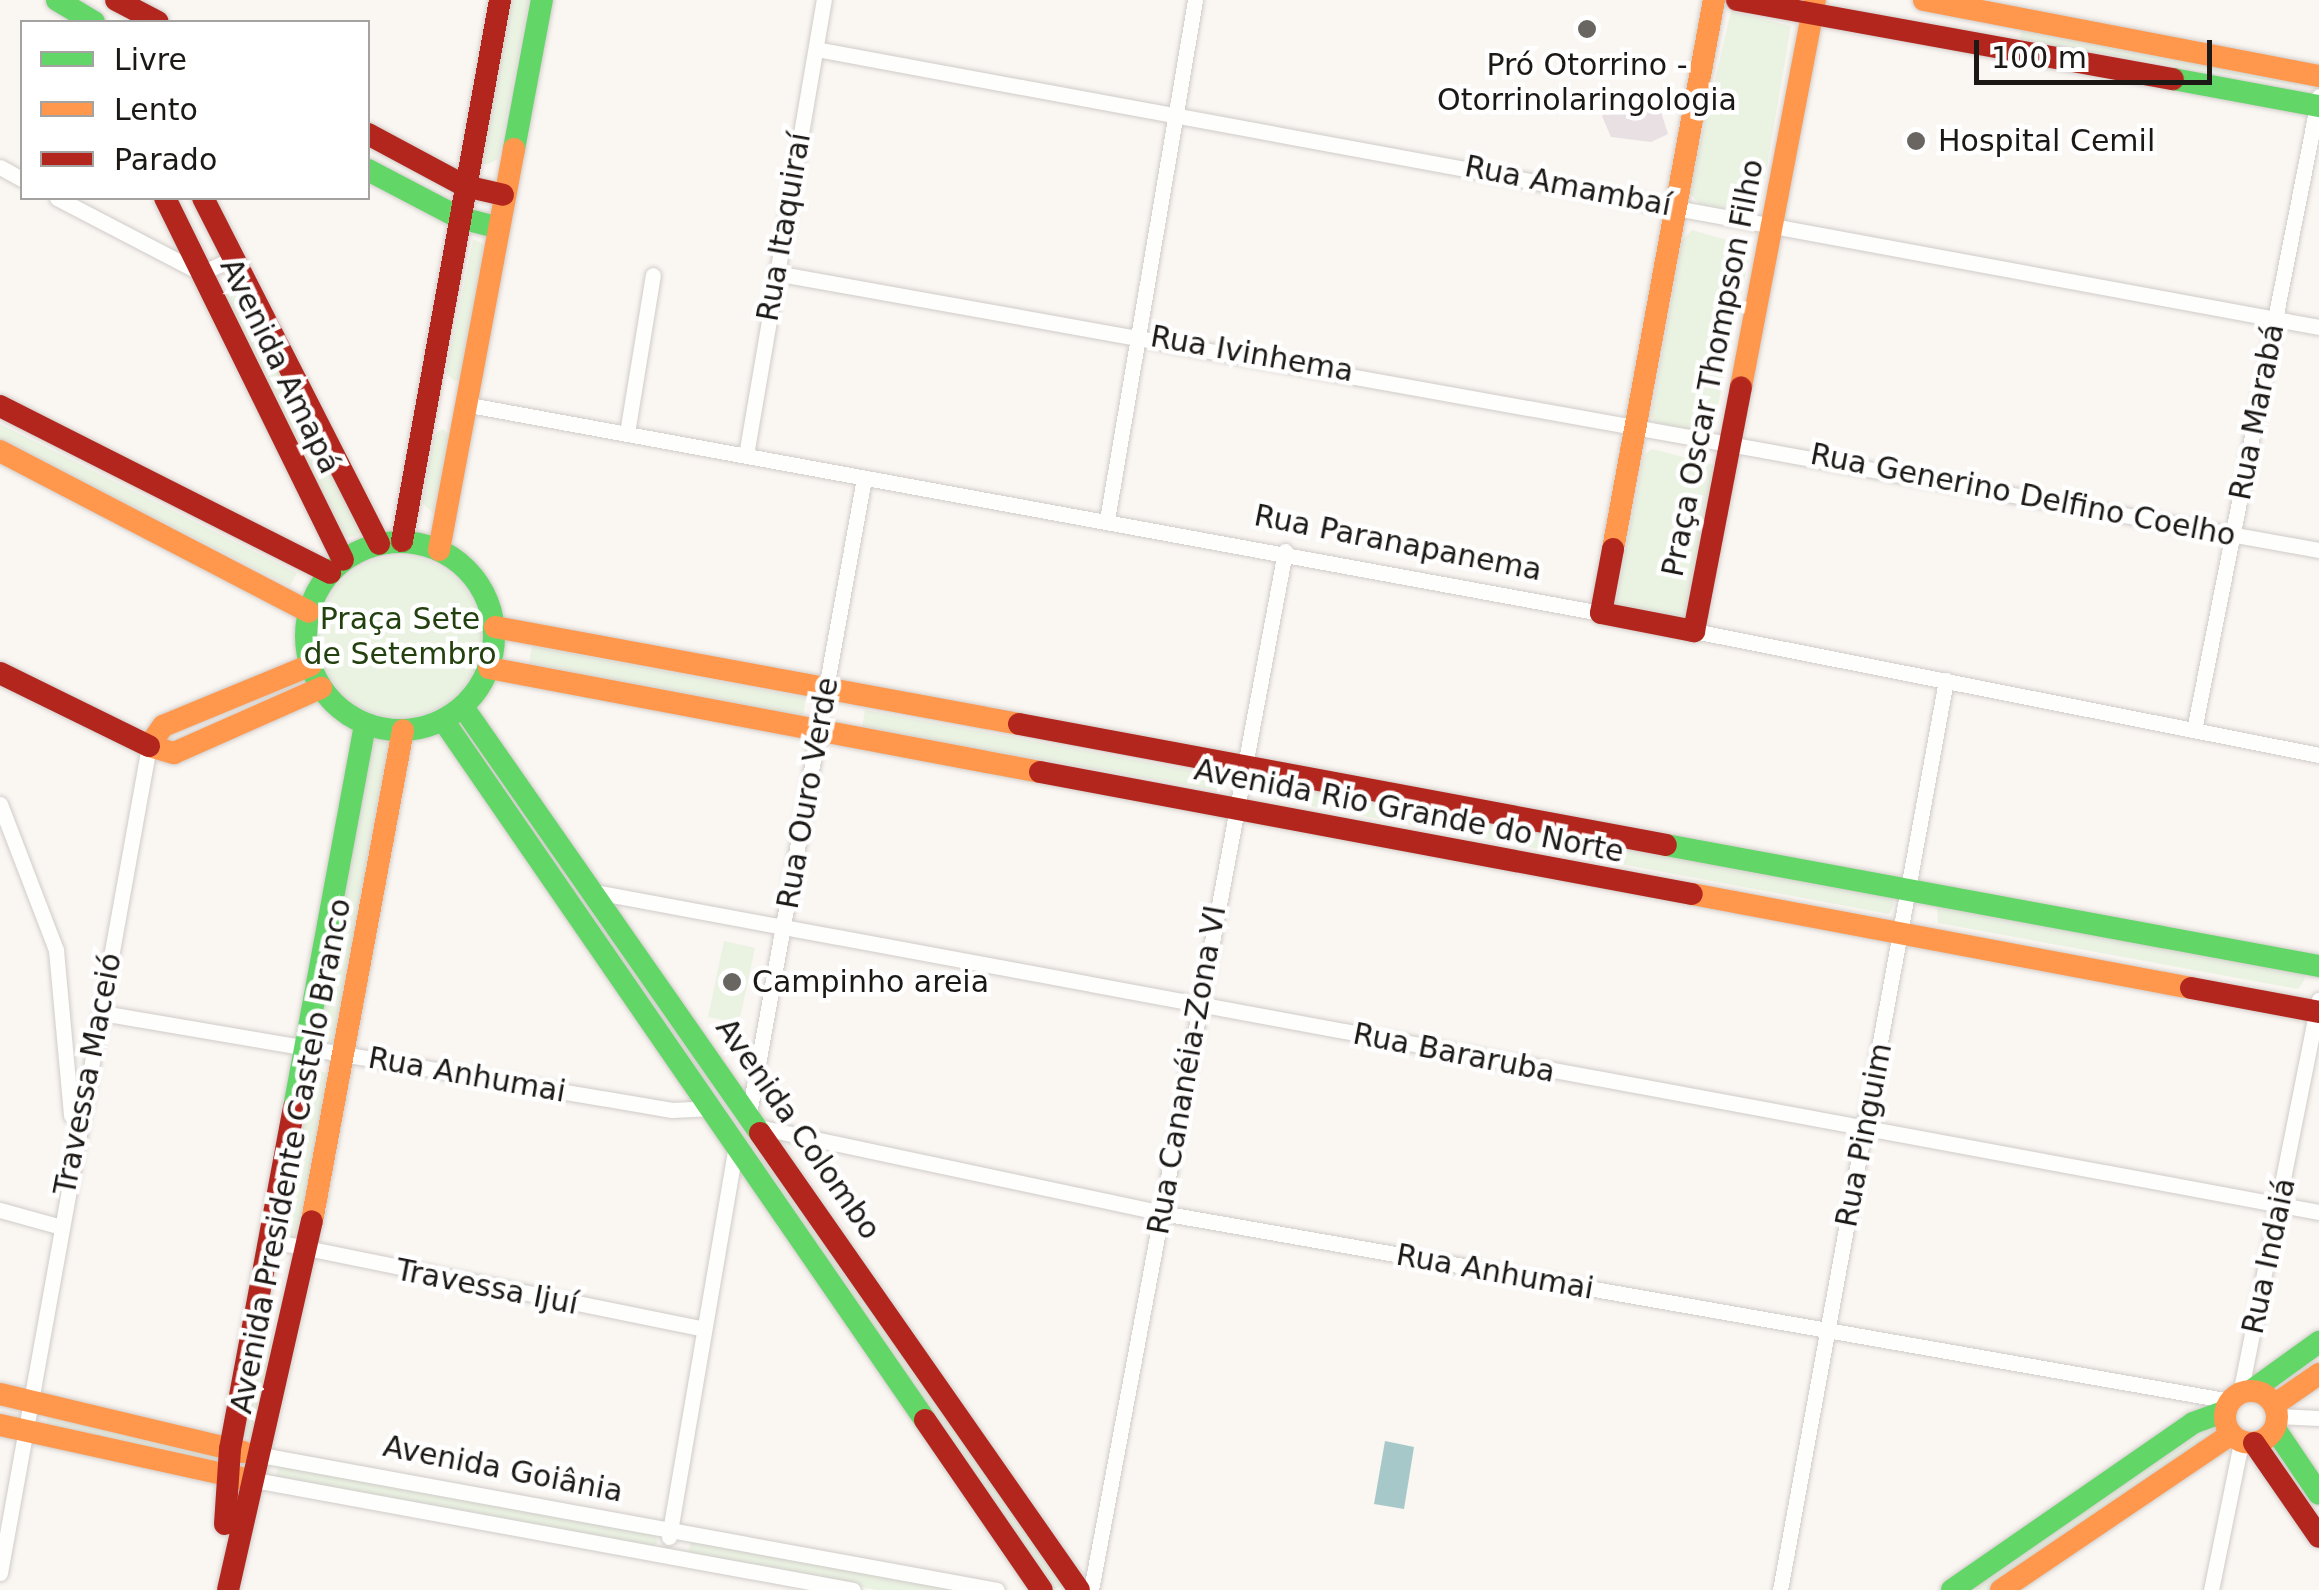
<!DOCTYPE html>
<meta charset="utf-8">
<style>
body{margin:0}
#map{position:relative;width:2319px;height:1590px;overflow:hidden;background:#faf6f2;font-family:"DejaVu Sans",sans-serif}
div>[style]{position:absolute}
.green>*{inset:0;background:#eaf2e2}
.round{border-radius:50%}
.water>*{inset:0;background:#a7c8c9}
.building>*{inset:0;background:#e9e0e3}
.roads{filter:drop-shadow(0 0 2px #d0ccc9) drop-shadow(0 0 2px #d0ccc9)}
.street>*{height:15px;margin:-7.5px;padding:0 7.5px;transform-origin:7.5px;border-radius:7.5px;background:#fefefd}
.fast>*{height:22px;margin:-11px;padding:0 11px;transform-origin:11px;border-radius:11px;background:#63d668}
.fast>.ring{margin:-11px;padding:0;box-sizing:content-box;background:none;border:22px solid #63d668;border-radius:50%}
.slow>*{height:22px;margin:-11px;padding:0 11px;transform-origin:11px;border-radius:11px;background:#ff974d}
.slow>.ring{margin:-11px;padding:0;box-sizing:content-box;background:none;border:22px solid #ff974d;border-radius:50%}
.jam>*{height:22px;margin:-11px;padding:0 11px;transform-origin:11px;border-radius:11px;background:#b3261e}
.dots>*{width:28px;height:28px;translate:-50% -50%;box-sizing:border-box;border:5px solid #fff;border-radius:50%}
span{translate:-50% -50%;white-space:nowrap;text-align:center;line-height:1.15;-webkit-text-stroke:9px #fff;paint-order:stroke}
.poi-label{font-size:30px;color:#1b1815}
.left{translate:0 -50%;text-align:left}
.street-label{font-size:30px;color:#1b1815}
.park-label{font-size:30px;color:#23400f}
.legend{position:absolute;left:20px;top:20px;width:350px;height:180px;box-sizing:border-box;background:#fff;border:2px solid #a4a3a1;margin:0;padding:12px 18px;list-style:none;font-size:30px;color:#1b1815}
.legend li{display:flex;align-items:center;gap:20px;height:50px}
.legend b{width:50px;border:2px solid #a4a3a1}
.scale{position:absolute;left:1974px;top:40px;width:238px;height:45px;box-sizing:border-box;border:5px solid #1b1815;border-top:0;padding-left:12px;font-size:30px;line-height:35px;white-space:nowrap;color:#1b1815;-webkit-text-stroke:8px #fff;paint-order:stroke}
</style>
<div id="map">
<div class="green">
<div style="clip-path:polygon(510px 0,529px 0,498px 159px,486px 165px,480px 160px)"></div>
<div style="clip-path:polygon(1731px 11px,1791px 26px,1760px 207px,1752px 214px,1699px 204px,1689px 192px)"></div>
<div style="clip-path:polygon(2021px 26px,2296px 80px,2297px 85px,2020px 41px)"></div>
<div style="clip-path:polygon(1692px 230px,1751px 247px,1712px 434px,1655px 424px,1651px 416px,1682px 240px)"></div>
<div style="clip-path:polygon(473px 239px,485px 245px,460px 380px,454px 381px,446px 372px)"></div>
<div style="clip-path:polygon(241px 290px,361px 530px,357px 536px,340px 538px,224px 295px)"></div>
<div style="clip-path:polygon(0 424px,297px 573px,290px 586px,0 440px)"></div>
<div style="clip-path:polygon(443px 429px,451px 437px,434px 514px,422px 503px,434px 435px)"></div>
<div style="clip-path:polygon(1652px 449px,1714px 465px,1685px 621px,1615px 604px,1644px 455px)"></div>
<div class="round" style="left:319px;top:556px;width:162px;height:162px"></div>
<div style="clip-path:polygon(532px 646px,806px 698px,803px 716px,529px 664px)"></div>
<div style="clip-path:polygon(865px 710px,1221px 776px,1221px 791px,862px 729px)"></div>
<div style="clip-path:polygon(465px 724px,717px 1080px,709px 1086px,457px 730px)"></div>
<div style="clip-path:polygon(371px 734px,392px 738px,334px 1044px,313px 1040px)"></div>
<div style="clip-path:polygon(1276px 779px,1892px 896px,1894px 905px,1889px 914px,1272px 799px)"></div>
<div style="clip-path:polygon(1937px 906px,2304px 973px,2305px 979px,2298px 989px,1938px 923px)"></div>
<div style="clip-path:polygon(724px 941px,755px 948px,739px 1023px,708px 1017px)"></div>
<div style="clip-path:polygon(313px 1070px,329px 1073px,301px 1238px,285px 1235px)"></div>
<div style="clip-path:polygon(766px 1151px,1063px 1585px,1054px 1590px,758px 1157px)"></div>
<div style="clip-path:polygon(261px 1338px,279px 1342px,261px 1440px,243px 1436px)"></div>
<div style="clip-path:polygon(48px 1417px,223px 1453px,221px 1464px,46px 1428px)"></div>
<div style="clip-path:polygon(2214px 1424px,2221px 1434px,1988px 1590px,1968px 1590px)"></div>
<div style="clip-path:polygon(279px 1464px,655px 1534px,658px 1542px,652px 1548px,276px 1477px)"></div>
<div style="clip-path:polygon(691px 1540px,961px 1590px,877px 1590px,688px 1554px)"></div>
</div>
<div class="water">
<div style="clip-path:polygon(1385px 1441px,1414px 1447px,1404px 1509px,1374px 1504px)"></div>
</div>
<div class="building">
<div style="clip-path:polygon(1610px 106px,1661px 112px,1668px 134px,1651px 142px,1611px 137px,1602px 116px)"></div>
</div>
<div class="roads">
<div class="street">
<div style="left:816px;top:49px;width:1528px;rotate:10.48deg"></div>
<div style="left:0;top:167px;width:25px;rotate:29deg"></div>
<div style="left:57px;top:198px;width:162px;rotate:27.5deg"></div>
<div style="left:201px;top:273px;width:36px;rotate:-24deg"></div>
<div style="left:775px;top:273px;width:1569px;rotate:10.17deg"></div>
<div style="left:464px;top:404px;width:1156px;rotate:10.42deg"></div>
<div style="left:627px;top:433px;width:160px;rotate:-80.7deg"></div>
<div style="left:746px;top:455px;width:462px;rotate:-80.3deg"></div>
<div style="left:1107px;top:520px;width:527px;rotate:-80.39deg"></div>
<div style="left:1694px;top:631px;width:637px;rotate:11.22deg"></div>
<div style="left:2194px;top:730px;width:646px;rotate:-78.85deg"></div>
<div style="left:0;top:804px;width:156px;rotate:69deg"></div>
<div style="left:56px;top:950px;width:166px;rotate:84.8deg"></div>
<div style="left:590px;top:891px;width:1759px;rotate:10.52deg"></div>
<div style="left:102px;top:1013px;width:578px;rotate:9.66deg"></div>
<div style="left:672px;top:1110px;width:42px;rotate:-2.7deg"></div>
<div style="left:750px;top:1108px;width:640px;rotate:-79.74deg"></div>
<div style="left:763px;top:1128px;width:408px;rotate:12deg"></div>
<div style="left:1162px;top:1213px;width:1084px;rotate:9.98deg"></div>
<div style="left:0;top:1210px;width:60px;rotate:15.4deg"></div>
<div style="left:272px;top:1241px;width:440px;rotate:11.5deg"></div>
<div style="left:2240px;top:1394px;width:402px;rotate:-78.7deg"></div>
<div style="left:2277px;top:1416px;width:42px;rotate:2.7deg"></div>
<div style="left:261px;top:1455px;width:748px;rotate:10.39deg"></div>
<div style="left:249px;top:1479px;width:614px;rotate:10.41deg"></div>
<div style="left:669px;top:1537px;width:397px;rotate:-80.3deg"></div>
<div style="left:0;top:1573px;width:840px;rotate:-79.79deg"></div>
<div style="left:1091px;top:1590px;width:1057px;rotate:-79.42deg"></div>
<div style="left:1780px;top:1590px;width:925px;rotate:-79.66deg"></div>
<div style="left:2211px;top:1590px;width:151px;rotate:-78.5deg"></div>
</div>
<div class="fast">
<div style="left:57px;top:0;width:43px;rotate:30.7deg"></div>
<div style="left:2173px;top:79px;width:148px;rotate:10.5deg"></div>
<div style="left:514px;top:149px;width:152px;rotate:-79.4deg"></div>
<div style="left:368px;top:170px;width:104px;rotate:27.6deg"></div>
<div style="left:460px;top:218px;width:38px;rotate:14deg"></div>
<div class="ring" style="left:306px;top:542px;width:166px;height:166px"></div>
<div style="left:463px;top:707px;width:519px;rotate:55.12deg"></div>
<div style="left:443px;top:720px;width:850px;rotate:55.45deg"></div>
<div style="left:1666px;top:845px;width:664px;rotate:10.5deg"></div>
<div style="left:294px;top:1108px;width:390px;rotate:-79.5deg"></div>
<div style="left:2251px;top:1391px;width:84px;rotate:-35.8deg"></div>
<div style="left:2275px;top:1429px;width:78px;rotate:55.9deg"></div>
<div style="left:1952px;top:1590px;width:293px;rotate:-34.7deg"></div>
<div style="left:2193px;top:1423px;width:35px;rotate:-20deg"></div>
</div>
<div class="slow">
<div style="left:1924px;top:0;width:402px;rotate:10.9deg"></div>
<div style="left:1741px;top:387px;width:394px;rotate:-79.2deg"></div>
<div style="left:0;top:451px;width:348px;rotate:27.5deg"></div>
<div style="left:1613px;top:549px;width:558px;rotate:-79.58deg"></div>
<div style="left:439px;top:550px;width:408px;rotate:-79.4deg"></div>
<div style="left:495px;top:627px;width:533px;rotate:10.49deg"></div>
<div style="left:311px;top:665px;width:160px;rotate:157.6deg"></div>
<div style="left:163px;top:726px;width:24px;rotate:125deg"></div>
<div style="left:149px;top:746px;width:26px;rotate:16deg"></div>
<div style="left:174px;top:753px;width:161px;rotate:-23.9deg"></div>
<div style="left:489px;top:668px;width:561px;rotate:10.69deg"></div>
<div style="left:1692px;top:894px;width:508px;rotate:10.67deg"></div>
<div style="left:312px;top:1221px;width:499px;rotate:-79.5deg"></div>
<div class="ring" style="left:2225px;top:1391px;width:30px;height:30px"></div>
<div style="left:0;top:1394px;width:250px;rotate:13.4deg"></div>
<div style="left:2274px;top:1405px;width:55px;rotate:-34.6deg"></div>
<div style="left:0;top:1425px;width:247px;rotate:12.4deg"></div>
<div style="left:2001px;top:1590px;width:278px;rotate:-34.1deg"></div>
</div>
<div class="jam">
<div style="left:116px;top:0;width:47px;rotate:27.6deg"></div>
<div style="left:1737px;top:0;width:443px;rotate:10.3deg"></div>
<div style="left:368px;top:134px;width:110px;rotate:28.2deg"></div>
<div style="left:465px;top:186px;width:39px;rotate:13deg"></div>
<div style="left:165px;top:198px;width:403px;rotate:63.8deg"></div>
<div style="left:203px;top:198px;width:388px;rotate:63deg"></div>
<div style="left:0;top:406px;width:370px;rotate:26.8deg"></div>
<div style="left:402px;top:541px;width:550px;rotate:-79.73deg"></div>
<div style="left:1613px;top:549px;width:65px;rotate:100.6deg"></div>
<div style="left:1601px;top:613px;width:95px;rotate:11deg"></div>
<div style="left:1694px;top:631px;width:248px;rotate:-79.1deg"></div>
<div style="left:0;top:673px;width:166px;rotate:26.1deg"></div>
<div style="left:1019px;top:724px;width:658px;rotate:10.59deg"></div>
<div style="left:1040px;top:772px;width:663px;rotate:10.6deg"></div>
<div style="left:2191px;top:988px;width:130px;rotate:10.6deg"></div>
<div style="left:760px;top:1133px;width:557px;rotate:55.08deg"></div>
<div style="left:925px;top:1420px;width:206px;rotate:55.5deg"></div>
<div style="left:2254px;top:1443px;width:114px;rotate:55.3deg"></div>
<div style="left:225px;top:1524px;width:75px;rotate:-86.2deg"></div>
<div style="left:230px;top:1449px;width:347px;rotate:-79.4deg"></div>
<div style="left:228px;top:1590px;width:378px;rotate:-77.2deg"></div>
</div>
</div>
<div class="dots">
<div style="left:1587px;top:29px;background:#696662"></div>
<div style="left:1916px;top:141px;background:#696662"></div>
<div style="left:732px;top:982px;background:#696662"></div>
</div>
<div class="poi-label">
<span style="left:1587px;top:82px">Pró Otorrino -<br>Otorrinolaringologia</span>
<span class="left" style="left:1938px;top:141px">Hospital Cemil</span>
<span class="left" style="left:752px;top:982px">Campinho areia</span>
</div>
<div class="street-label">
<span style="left:1568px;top:186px;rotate:11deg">Rua Amambaí</span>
<span style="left:784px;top:227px;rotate:-80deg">Rua Itaquiraí</span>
<span style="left:1252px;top:354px;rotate:10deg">Rua Ivinhema</span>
<span style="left:280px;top:366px;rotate:64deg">Avenida Amapá</span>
<span style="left:1713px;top:368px;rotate:-79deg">Praça Oscar Thompson Filho</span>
<span style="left:2257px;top:412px;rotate:-79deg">Rua Marabá</span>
<span style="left:2023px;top:495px;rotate:11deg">Rua Generino Delfino Coelho</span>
<span style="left:1398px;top:543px;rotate:11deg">Rua Paranapanema</span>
<span style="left:808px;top:793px;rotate:-80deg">Rua Ouro Verde</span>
<span style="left:1409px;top:811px;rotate:11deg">Avenida Rio Grande do Norte</span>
<span style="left:1454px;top:1053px;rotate:11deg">Rua Bararuba</span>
<span style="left:1187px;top:1070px;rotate:-80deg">Rua Cananéia-Zona VI</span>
<span style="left:88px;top:1074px;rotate:-79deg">Travessa Maceió</span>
<span style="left:467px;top:1075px;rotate:10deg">Rua Anhumai</span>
<span style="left:798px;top:1129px;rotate:55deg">Avenida Colombo</span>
<span style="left:1864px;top:1135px;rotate:-79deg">Rua Pinguim</span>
<span style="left:291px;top:1156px;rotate:-79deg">Avenida Presidente Castelo Branco</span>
<span style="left:2269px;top:1256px;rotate:-78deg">Rua Indaiá</span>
<span style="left:1495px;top:1272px;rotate:10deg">Rua Anhumai</span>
<span style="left:487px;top:1287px;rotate:11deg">Travessa Ijuí</span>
<span style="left:503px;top:1469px;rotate:11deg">Avenida Goiânia</span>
</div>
<div class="park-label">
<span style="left:400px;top:636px">Praça Sete<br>de Setembro</span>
</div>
<ul class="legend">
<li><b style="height:12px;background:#63d668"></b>Livre</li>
<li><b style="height:12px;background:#ff974d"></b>Lento</li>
<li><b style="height:12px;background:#b3261e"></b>Parado</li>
</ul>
<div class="scale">100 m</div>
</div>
